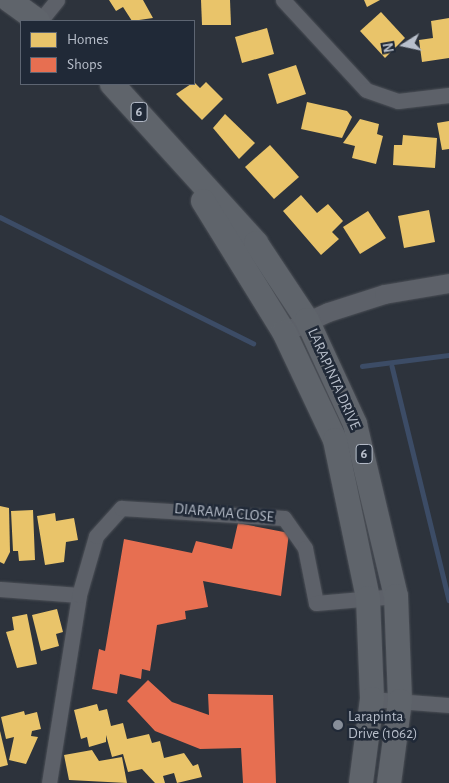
<!DOCTYPE html>
<style>
body{margin:0}
#map{position:relative;width:449px;height:783px;overflow:hidden;background:#2d333c;font-family:"Alegreya Sans",sans-serif}
div>[style]{position:absolute}
.homes>*{inset:0;background:#e9c46a}
.shops>*{inset:0;background:#e76f51}
.stream>*{height:4.5px;margin:-2.25px;padding:0 2.25px;transform-origin:2.25px;border-radius:2.25px;background:#3c4c66}
.roads{filter:drop-shadow(0 0 1px #4b4f56) drop-shadow(0 0 1px #4b4f56)}
.minor>*{height:15px;margin:-7.5px;padding:0 7.5px;transform-origin:7.5px;border-radius:7.5px;background:#5d6169}
.tertiary>*{height:19px;margin:-9.5px;padding:0 9.5px;transform-origin:9.5px;border-radius:9.5px;background:#5d6169}
.primary>*{height:24px;margin:-12px;padding:0 12px;transform-origin:12px;border-radius:12px;background:#5f646b}
.dots>*{width:14px;height:14px;translate:-50% -50%;box-sizing:border-box;border:2px solid #202937;border-radius:50%}
span{translate:-50% -50%;white-space:nowrap;text-align:center;line-height:1.15;-webkit-text-stroke:5px #202937;paint-order:stroke}
.shield-label span{padding:1px 4px;background:#202937;border:1px solid;border-radius:4px;-webkit-text-stroke-width:0}
.shield-label{font-size:14px;color:#b8bfcb;font-weight:700}
.street-label{font-size:15px;color:#b8bfcb}
.poi-label{font-size:15px;color:#b8bfcb}
.left{translate:0 -50%;text-align:left}
.legend{position:absolute;left:20px;top:20px;width:175px;height:65px;box-sizing:border-box;background:#202937;border:1px solid #5d6572;margin:0;padding:6px 9px;list-style:none;font-size:15px;color:#b8bfcb}
.legend li{display:flex;align-items:center;gap:10px;height:25px}
.legend b{width:25px;border:1px solid #5d6572}
.north{position:absolute;left:379px;top:20px;width:50px;height:50px;-webkit-text-stroke:4px #202937;paint-order:stroke;rotate:260deg;font-size:14px;font-weight:700;line-height:20px;text-align:center;color:#b8bfcb}
.north::after{content:'';display:block;margin:auto;width:18px;height:22px;background:#b8bfcb;clip-path:polygon(50% 0,100% 100%,50% 72%,0 100%)}
</style>
<div id="map">
<div class="homes">
<div style="clip-path:polygon(109px 0,143px 0,153px 18px,132px 21px,123px 7px,116px 11px)"></div>
<div style="clip-path:polygon(201px 0,230px 0,231px 25px,202px 25px)"></div>
<div style="clip-path:polygon(364px 0,380px 0,367px 7px)"></div>
<div style="clip-path:polygon(381px 12px,405px 38px,385px 58px,360px 31px)"></div>
<div style="clip-path:polygon(449px 18px,449px 58px,422px 62px,419px 40px,433px 38px,431px 21px)"></div>
<div style="clip-path:polygon(267px 28px,274px 54px,242px 63px,235px 37px)"></div>
<div style="clip-path:polygon(296px 65px,306px 94px,277px 104px,268px 74px)"></div>
<div style="clip-path:polygon(194px 82px,200px 88px,206px 82px,223px 99px,202px 120px,176px 94px)"></div>
<div style="clip-path:polygon(307px 102px,347px 111px,352px 117px,342px 138px,301px 129px)"></div>
<div style="clip-path:polygon(225px 114px,255px 143px,239px 159px,213px 128px)"></div>
<div style="clip-path:polygon(360px 119px,379px 124px,377px 134px,383px 136px,376px 164px,352px 158px,355px 146px,343px 143px)"></div>
<div style="clip-path:polygon(449px 121px,449px 149px,442px 150px,437px 123px)"></div>
<div style="clip-path:polygon(403px 135px,437px 138px,435px 168px,393px 165px,394px 145px,402px 145px)"></div>
<div style="clip-path:polygon(270px 145px,299px 177px,274px 199px,245px 167px)"></div>
<div style="clip-path:polygon(301px 195px,317px 213px,328px 204px,343px 221px,332px 232px,339px 239px,321px 255px,283px 211px)"></div>
<div style="clip-path:polygon(429px 210px,435px 242px,404px 248px,398px 216px)"></div>
<div style="clip-path:polygon(368px 211px,386px 238px,360px 254px,343px 227px)"></div>
<div style="clip-path:polygon(0 506px,9px 508px,10px 552px,4px 564px,0 562px)"></div>
<div style="clip-path:polygon(33px 510px,35px 560px,19px 561px,18px 551px,13px 551px,11px 511px)"></div>
<div style="clip-path:polygon(55px 513px,56px 521px,74px 518px,78px 540px,66px 542px,64px 562px,45px 565px,37px 516px)"></div>
<div style="clip-path:polygon(57px 609px,63px 632px,56px 634px,59px 646px,41px 651px,32px 615px)"></div>
<div style="clip-path:polygon(27px 614px,37px 664px,17px 668px,6px 632px,14px 630px,12px 617px)"></div>
<div style="clip-path:polygon(97px 704px,99px 711px,107px 709px,111px 726px,123px 723px,127px 739px,149px 734px,152px 743px,160px 741px,164px 758px,184px 753px,193px 766px,198px 764px,202px 777px,177px 783px,174px 773px,163px 776px,165px 783px,155px 783px,142px 769px,128px 772px,123px 754px,112px 757px,106px 735px,106px 742px,89px 747px,87px 737px,81px 739px,74px 710px)"></div>
<div style="clip-path:polygon(24px 711px,25px 715px,37px 712px,41px 729px,32px 731px,31px 736px,38px 737px,26px 764px,9px 760px,14px 737px,6px 739px,1px 717px)"></div>
<div style="clip-path:polygon(0 731px,8px 765px,0 767px)"></div>
<div style="clip-path:polygon(92px 750px,99px 761px,122px 757px,127px 783px,69px 780px,64px 755px)"></div>
</div>
<div class="shops">
<div style="clip-path:polygon(238px 523px,289px 533px,281px 596px,203px 581px,208px 607px,185px 611px,186px 619px,157px 625px,150px 671px,142px 669px,141px 679px,120px 674px,117px 694px,92px 689px,99px 649px,105px 651px,124px 539px,192px 553px,196px 541px,232px 549px)"></div>
<div style="clip-path:polygon(148px 680px,172px 702px,209px 715px,208px 694px,273px 695px,276px 783px,243px 783px,241px 748px,200px 749px,155px 731px,127px 701px)"></div>
</div>
<div class="stream">
<div style="left:0;top:217px;width:283px;rotate:26.5deg"></div>
<div style="left:362px;top:366px;width:88px;rotate:-7.2deg"></div>
<div style="left:392px;top:366px;width:241px;rotate:76.3deg"></div>
</div>
<div class="roads">
<div class="minor">
<div style="left:283px;top:0;width:122px;rotate:47.3deg"></div>
<div style="left:366px;top:90px;width:34px;rotate:19deg"></div>
<div style="left:398px;top:101px;width:51px;rotate:-6.7deg"></div>
<div style="left:40px;top:21px;width:27px;rotate:-51deg"></div>
<div style="left:0;top:589px;width:79px;rotate:4.3deg"></div>
<div style="left:372px;top:699px;width:77px;rotate:4.5deg"></div>
<div style="left:49px;top:783px;width:190px;rotate:-80.9deg"></div>
<div style="left:79px;top:595px;width:61px;rotate:-73.9deg"></div>
<div style="left:96px;top:536px;width:38px;rotate:-48deg"></div>
<div style="left:121px;top:508px;width:163px;rotate:3.5deg"></div>
<div style="left:284px;top:518px;width:37px;rotate:55deg"></div>
<div style="left:305px;top:548px;width:56px;rotate:78.7deg"></div>
<div style="left:316px;top:603px;width:80px;rotate:-5deg"></div>
</div>
<div class="tertiary">
<div style="left:284px;top:332px;width:48px;rotate:-24.4deg"></div>
<div style="left:328px;top:312px;width:59px;rotate:-17.8deg"></div>
<div style="left:384px;top:294px;width:66px;rotate:-9.6deg"></div>
</div>
<div class="primary">
<div style="left:9px;top:0;width:36px;rotate:36deg"></div>
<div style="left:112px;top:84px;width:215px;rotate:47.8deg"></div>
<div style="left:256px;top:243px;width:92px;rotate:56.5deg"></div>
<div style="left:307px;top:320px;width:115px;rotate:65.2deg"></div>
<div style="left:355px;top:424px;width:177px;rotate:76.6deg"></div>
<div style="left:396px;top:596px;width:105px;rotate:87.8deg"></div>
<div style="left:400px;top:701px;width:83px;rotate:97.6deg"></div>
<div style="left:203px;top:201px;width:154px;rotate:58.3deg"></div>
<div style="left:284px;top:332px;width:119px;rotate:64.7deg"></div>
<div style="left:335px;top:440px;width:161px;rotate:78.2deg"></div>
<div style="left:368px;top:598px;width:101px;rotate:87.7deg"></div>
<div style="left:372px;top:699px;width:85px;rotate:97.5deg"></div>
</div>
</div>
<div class="dots">
<div style="left:338px;top:725px;background:#878e99"></div>
</div>
<div class="shield-label">
<span style="left:139px;top:112px">6</span>
<span style="left:364px;top:454px">6</span>
</div>
<div class="street-label">
<span style="left:334px;top:379px;rotate:66deg">LARAPINTA DRIVE</span>
<span style="left:224px;top:513px;rotate:5deg">DIARAMA CLOSE</span>
</div>
<div class="poi-label">
<span class="left" style="left:348px;top:725px">Larapinta<br>Drive (1062)</span>
</div>
<ul class="legend">
<li><b style="height:14px;background:#e9c46a"></b>Homes</li>
<li><b style="height:14px;background:#e76f51"></b>Shops</li>
</ul>
<div class="north">N</div>
</div>
